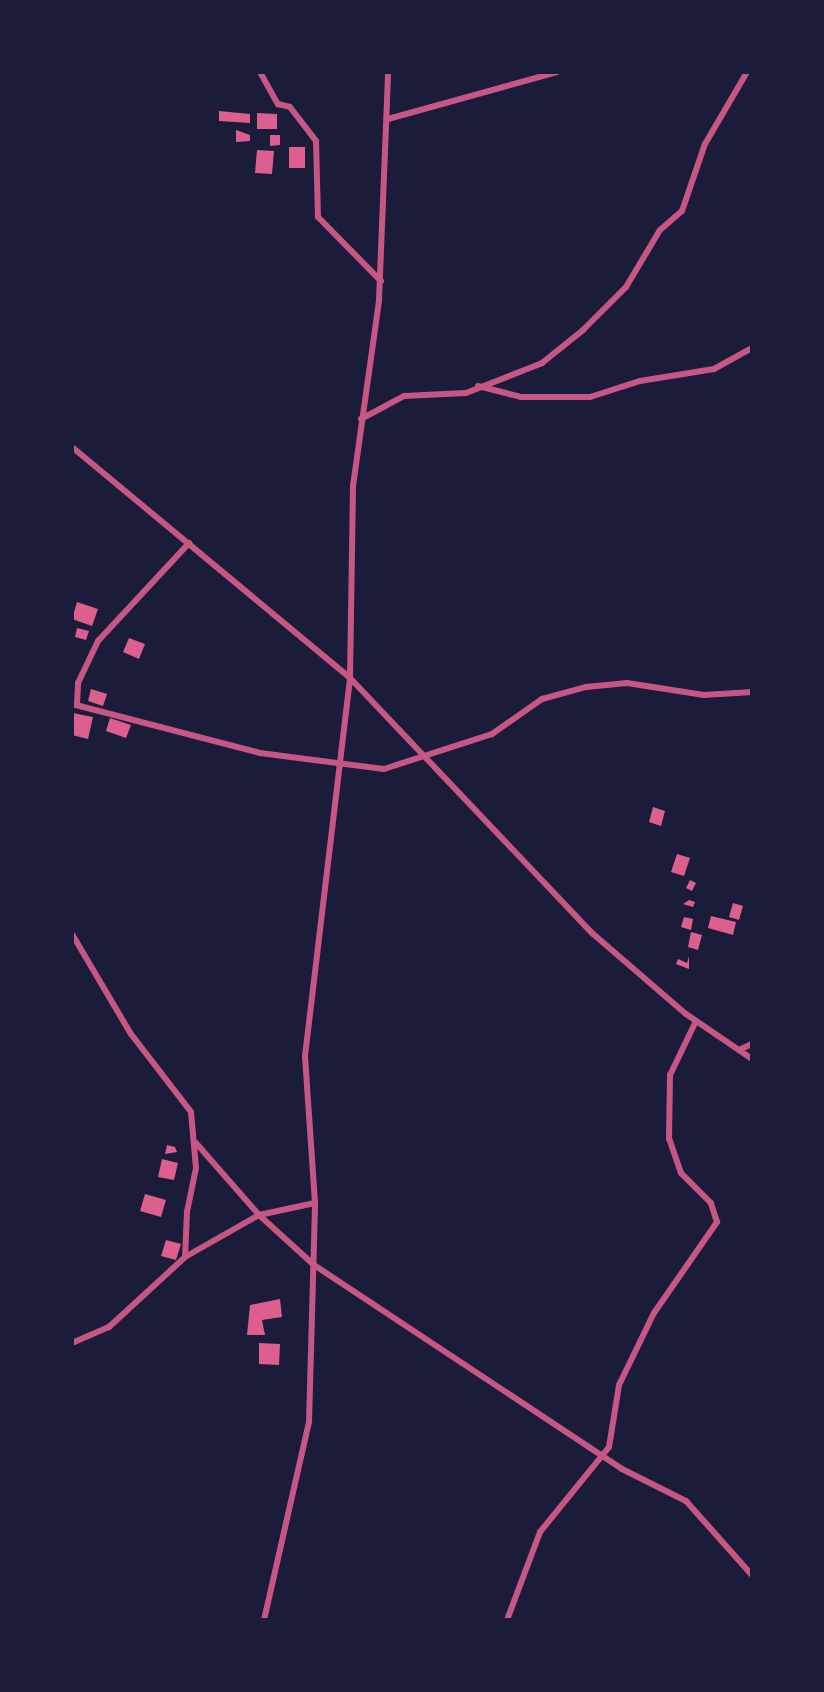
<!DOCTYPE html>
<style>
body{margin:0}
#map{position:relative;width:824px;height:1692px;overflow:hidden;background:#1b1b3a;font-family:"Public Sans",sans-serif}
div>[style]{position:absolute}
.building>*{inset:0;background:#dd5f8e}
.minor>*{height:6px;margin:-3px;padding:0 3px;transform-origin:3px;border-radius:3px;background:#c65784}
span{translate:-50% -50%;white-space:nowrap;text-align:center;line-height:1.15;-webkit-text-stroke:5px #1b1b3a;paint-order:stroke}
.frame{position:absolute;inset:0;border:74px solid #1b1b3a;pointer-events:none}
</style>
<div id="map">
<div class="building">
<div style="clip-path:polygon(219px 111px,250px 114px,250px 123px,219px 121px)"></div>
<div style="clip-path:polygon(257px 113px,277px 114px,277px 129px,257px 129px)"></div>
<div style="clip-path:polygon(236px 130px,250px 135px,250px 141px,236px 142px)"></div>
<div style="clip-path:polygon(270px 135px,280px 135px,280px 145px,270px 146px)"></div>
<div style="clip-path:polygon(289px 147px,305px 147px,305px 168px,289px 168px)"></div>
<div style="clip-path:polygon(257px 150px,274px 151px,272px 174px,255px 173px)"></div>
<div style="clip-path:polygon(77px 602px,98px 609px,92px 626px,72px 619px)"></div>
<div style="clip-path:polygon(77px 628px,89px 631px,86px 640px,75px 637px)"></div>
<div style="clip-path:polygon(129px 638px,145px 644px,139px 659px,123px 652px)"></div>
<div style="clip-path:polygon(91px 689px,107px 694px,103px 706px,88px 701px)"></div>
<div style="clip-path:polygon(73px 713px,93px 717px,88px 739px,72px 735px)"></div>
<div style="clip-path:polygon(110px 718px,131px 725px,126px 738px,106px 731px)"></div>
<div style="clip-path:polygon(653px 807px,665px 811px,661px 826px,649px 822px)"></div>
<div style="clip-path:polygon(677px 854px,690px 858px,684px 876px,671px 872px)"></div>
<div style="clip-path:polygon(690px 880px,696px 883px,692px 891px,686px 888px)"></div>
<div style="clip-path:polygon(689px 900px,695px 902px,693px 907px,683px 904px)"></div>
<div style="clip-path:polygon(733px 903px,743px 906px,739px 920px,729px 917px)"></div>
<div style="clip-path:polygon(711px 916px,736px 922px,733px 935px,708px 928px)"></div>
<div style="clip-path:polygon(684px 917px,693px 919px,691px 930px,681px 927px)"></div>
<div style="clip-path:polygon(691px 932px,702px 935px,698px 950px,688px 947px)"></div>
<div style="clip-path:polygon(689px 956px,689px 969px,676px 964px,678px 959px,687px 963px)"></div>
<div style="clip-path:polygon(167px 1145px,175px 1147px,177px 1152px,165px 1154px)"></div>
<div style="clip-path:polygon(162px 1159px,178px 1163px,174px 1180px,158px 1177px)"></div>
<div style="clip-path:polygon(145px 1194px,166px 1200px,161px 1217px,140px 1211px)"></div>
<div style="clip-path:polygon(166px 1240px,181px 1244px,176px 1260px,161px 1256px)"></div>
<div style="clip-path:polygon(280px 1299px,282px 1317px,262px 1320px,265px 1335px,247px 1335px,250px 1305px)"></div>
<div style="clip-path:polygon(259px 1343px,280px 1344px,279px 1365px,259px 1364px)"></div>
</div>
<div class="minor">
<div style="left:260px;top:72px;width:37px;rotate:61deg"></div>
<div style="left:278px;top:104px;width:12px;rotate:14deg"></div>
<div style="left:290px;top:107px;width:43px;rotate:52.6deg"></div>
<div style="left:316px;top:141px;width:76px;rotate:88.5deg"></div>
<div style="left:318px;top:217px;width:90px;rotate:45.5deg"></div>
<div style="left:388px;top:119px;width:176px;rotate:-15.5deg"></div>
<div style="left:478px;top:386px;width:44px;rotate:14.3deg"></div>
<div style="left:521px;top:397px;width:69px"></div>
<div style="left:590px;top:397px;width:52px;rotate:-17.7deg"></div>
<div style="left:640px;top:381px;width:75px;rotate:-9.2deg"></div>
<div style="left:714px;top:369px;width:43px;rotate:-28.9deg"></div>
<div style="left:361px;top:419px;width:49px;rotate:-28.1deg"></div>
<div style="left:404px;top:396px;width:62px;rotate:-2.8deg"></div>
<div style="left:466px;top:393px;width:82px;rotate:-21.5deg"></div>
<div style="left:542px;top:363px;width:53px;rotate:-38.8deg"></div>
<div style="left:583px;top:330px;width:61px;rotate:-45deg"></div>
<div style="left:626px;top:287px;width:66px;rotate:-59.2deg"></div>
<div style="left:660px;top:230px;width:29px;rotate:-41deg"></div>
<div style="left:682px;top:211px;width:71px;rotate:-71.1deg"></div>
<div style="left:705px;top:144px;width:83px;rotate:-59.7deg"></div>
<div style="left:72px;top:447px;width:361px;rotate:39.7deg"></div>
<div style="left:350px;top:678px;width:352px;rotate:46.5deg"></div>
<div style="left:592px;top:933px;width:124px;rotate:40.8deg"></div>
<div style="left:686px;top:1014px;width:80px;rotate:34.3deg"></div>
<div style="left:72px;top:704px;width:194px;rotate:14.6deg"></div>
<div style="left:260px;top:753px;width:125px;rotate:7.4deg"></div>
<div style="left:384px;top:769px;width:114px;rotate:-18deg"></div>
<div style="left:492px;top:734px;width:61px;rotate:-35deg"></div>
<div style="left:542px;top:699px;width:46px;rotate:-15.3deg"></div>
<div style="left:586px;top:687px;width:41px;rotate:-5.6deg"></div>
<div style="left:627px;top:683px;width:78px;rotate:8.9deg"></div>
<div style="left:704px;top:695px;width:48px;rotate:-3.6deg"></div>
<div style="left:77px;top:704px;width:21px;rotate:-87deg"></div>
<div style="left:78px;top:683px;width:47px;rotate:-64.5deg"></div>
<div style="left:98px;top:641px;width:134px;rotate:-47.1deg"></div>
<div style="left:72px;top:934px;width:116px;rotate:59.5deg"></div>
<div style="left:131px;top:1034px;width:98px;rotate:52.4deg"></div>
<div style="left:191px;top:1112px;width:56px;rotate:84.9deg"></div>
<div style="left:196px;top:1168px;width:45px;rotate:101.6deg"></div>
<div style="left:187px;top:1212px;width:45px;rotate:92.5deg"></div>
<div style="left:739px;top:1050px;width:14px;rotate:-25deg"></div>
<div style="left:196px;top:1143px;width:96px;rotate:48.8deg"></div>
<div style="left:259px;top:1215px;width:74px;rotate:42.3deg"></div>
<div style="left:314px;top:1265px;width:369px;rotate:33.5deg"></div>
<div style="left:622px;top:1469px;width:72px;rotate:26.6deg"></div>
<div style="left:686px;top:1501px;width:99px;rotate:48.3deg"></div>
<div style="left:72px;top:1343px;width:40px;rotate:-23.4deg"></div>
<div style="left:109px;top:1327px;width:103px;rotate:-42.6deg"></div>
<div style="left:185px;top:1257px;width:85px;rotate:-29.6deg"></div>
<div style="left:259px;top:1215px;width:57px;rotate:-12.1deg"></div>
<div style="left:264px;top:1620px;width:203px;rotate:-77.2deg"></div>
<div style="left:309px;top:1422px;width:219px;rotate:-88.4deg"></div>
<div style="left:315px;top:1203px;width:147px;rotate:-93.9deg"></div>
<div style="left:305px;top:1056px;width:381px;rotate:-83.2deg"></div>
<div style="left:350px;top:678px;width:192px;rotate:-89.1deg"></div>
<div style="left:353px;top:486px;width:188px;rotate:-82deg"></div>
<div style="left:379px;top:300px;width:228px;rotate:-87.7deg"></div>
<div style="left:507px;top:1620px;width:94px;rotate:-69.4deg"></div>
<div style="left:540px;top:1532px;width:109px;rotate:-50.9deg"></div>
<div style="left:609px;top:1447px;width:63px;rotate:-80.8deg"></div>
<div style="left:619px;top:1385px;width:80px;rotate:-64.1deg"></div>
<div style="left:654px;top:1313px;width:111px;rotate:-55.3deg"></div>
<div style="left:717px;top:1222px;width:20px;rotate:-108deg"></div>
<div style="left:711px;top:1203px;width:42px;rotate:-135deg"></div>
<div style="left:681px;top:1173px;width:36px;rotate:-109deg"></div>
<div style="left:669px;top:1139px;width:64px;rotate:-89.1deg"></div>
<div style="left:670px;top:1075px;width:60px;rotate:-64.3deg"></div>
</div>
<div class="frame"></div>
</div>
